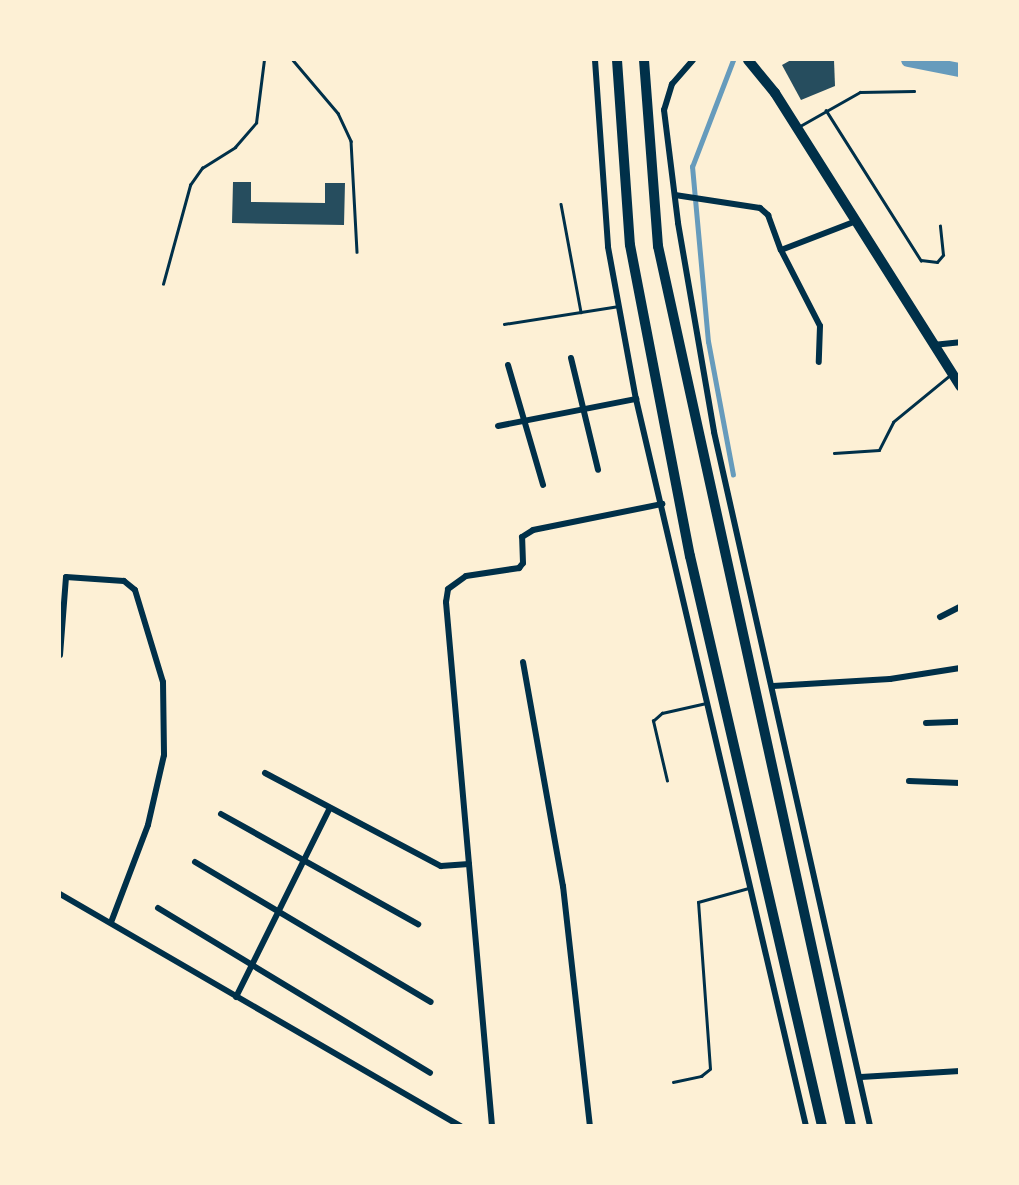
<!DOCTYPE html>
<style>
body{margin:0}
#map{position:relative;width:1019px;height:1185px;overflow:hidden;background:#fdf0d5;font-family:"Titillium Web",sans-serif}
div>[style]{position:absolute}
.stream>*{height:4.5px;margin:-2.25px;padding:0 2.25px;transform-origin:2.25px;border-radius:2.25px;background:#669bbc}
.canal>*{height:14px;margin:-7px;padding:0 7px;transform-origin:7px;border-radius:7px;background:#669bbc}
.building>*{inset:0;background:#264d5e}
.service>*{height:2.5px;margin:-1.25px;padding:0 1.25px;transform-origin:1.25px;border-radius:1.25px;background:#003049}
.minor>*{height:6px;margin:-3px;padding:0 3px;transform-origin:3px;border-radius:3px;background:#003049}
.trunk>*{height:10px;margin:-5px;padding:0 5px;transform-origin:5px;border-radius:5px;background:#003049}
span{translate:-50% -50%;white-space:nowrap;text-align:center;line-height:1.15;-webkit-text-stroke:7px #fdf0d5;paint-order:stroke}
.frame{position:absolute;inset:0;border:61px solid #fdf0d5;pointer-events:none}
</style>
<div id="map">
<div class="stream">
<div style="left:733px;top:475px;width:135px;rotate:-100.6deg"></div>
<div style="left:708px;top:342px;width:176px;rotate:-95.2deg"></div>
<div style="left:692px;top:167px;width:115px;rotate:-69deg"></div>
</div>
<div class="canal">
<div style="left:908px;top:60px;width:53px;rotate:10.9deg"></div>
</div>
<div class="building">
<div style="clip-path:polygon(791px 60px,834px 60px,835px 86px,801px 100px,782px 65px)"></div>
<div style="clip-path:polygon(233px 182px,251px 182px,251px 202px,325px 203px,325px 183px,345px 183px,344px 225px,232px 223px)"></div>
</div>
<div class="service">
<div style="left:293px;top:60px;width:70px;rotate:49.7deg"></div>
<div style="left:338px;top:113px;width:31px;rotate:65deg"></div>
<div style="left:351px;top:141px;width:111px;rotate:86.9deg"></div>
<div style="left:826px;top:110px;width:178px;rotate:57.7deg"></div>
<div style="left:921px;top:260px;width:16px;rotate:7deg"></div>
<div style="left:937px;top:262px;width:9px;rotate:-49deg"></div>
<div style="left:943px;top:255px;width:29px;rotate:-96deg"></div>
<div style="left:800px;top:126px;width:69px;rotate:-29.5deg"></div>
<div style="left:860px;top:92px;width:54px;rotate:-1.1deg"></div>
<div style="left:561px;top:204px;width:110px;rotate:79.5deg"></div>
<div style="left:163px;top:284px;width:103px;rotate:-74.7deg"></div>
<div style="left:190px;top:185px;width:21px;rotate:-55deg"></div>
<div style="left:202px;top:168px;width:39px;rotate:-32deg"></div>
<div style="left:235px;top:147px;width:32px;rotate:-49deg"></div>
<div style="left:256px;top:123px;width:64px;rotate:-82.8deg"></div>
<div style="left:504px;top:324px;width:116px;rotate:-8.9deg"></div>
<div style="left:834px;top:453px;width:45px;rotate:-3.8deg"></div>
<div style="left:879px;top:450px;width:31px;rotate:-63deg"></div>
<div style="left:893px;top:422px;width:72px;rotate:-39.4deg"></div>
<div style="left:667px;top:781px;width:62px;rotate:-103.1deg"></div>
<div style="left:653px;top:721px;width:12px;rotate:-42deg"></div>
<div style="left:662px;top:713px;width:45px;rotate:-12.8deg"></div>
<div style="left:673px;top:1082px;width:29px;rotate:-12deg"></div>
<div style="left:701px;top:1076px;width:11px;rotate:-38deg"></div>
<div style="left:710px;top:1069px;width:167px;rotate:-94.1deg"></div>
<div style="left:698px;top:902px;width:53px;rotate:-15.4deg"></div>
</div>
<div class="minor">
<div style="left:595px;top:60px;width:187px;rotate:86deg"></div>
<div style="left:608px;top:247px;width:155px;rotate:79.6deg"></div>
<div style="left:636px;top:399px;width:747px;rotate:76.84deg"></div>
<div style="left:693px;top:60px;width:32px;rotate:131deg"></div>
<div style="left:672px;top:84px;width:27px;rotate:107deg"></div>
<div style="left:664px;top:110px;width:114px;rotate:82.9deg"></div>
<div style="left:678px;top:223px;width:212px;rotate:80.2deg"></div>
<div style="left:714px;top:432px;width:711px;rotate:77.33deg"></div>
<div style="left:675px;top:195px;width:86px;rotate:8.7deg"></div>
<div style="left:760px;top:208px;width:11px;rotate:41deg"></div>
<div style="left:768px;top:215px;width:37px;rotate:70deg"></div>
<div style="left:781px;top:250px;width:80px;rotate:-21.1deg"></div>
<div style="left:781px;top:250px;width:85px;rotate:62.8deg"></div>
<div style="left:820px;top:326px;width:36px;rotate:92deg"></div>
<div style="left:933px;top:345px;width:27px;rotate:-6deg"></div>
<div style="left:571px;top:358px;width:115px;rotate:76.4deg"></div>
<div style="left:508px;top:365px;width:125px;rotate:73.7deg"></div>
<div style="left:498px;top:426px;width:141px;rotate:-11.1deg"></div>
<div style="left:940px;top:617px;width:22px;rotate:-27deg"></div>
<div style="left:60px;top:655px;width:78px;rotate:-85.6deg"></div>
<div style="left:66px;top:577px;width:58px;rotate:3.9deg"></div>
<div style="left:124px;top:581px;width:14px;rotate:39deg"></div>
<div style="left:135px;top:590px;width:96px;rotate:73.1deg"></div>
<div style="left:163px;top:682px;width:73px;rotate:89.2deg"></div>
<div style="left:164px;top:755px;width:72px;rotate:102.9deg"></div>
<div style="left:148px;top:825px;width:102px;rotate:110.8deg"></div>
<div style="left:523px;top:662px;width:228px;rotate:79.9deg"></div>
<div style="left:563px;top:886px;width:242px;rotate:83.6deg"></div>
<div style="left:773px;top:686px;width:117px;rotate:-3.4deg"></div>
<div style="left:890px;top:679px;width:71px;rotate:-8.9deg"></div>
<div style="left:926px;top:723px;width:34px;rotate:-2deg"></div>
<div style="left:265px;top:773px;width:199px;rotate:27.9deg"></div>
<div style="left:441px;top:866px;width:28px;rotate:-4deg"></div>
<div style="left:909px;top:781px;width:51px;rotate:2.2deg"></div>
<div style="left:221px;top:814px;width:226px;rotate:29.2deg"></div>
<div style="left:195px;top:862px;width:274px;rotate:30.7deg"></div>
<div style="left:60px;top:894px;width:463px;rotate:30.1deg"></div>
<div style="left:158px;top:908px;width:318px;rotate:31.2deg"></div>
<div style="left:236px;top:997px;width:211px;rotate:-63.6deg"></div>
<div style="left:861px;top:1077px;width:99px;rotate:-3.5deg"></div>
<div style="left:492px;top:1126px;width:526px;rotate:-95.02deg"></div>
<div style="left:446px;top:602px;width:13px;rotate:-81deg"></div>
<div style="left:448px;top:589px;width:22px;rotate:-36deg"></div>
<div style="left:466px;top:576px;width:54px;rotate:-8.6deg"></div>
<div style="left:519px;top:568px;width:6px;rotate:-51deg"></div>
<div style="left:523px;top:563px;width:26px;rotate:-92deg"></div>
<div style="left:522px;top:537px;width:13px;rotate:-32deg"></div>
<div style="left:533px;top:530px;width:132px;rotate:-11.4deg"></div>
</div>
<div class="trunk">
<div style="left:617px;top:60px;width:185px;rotate:86deg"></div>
<div style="left:630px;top:245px;width:317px;rotate:79.1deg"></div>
<div style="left:690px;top:556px;width:585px;rotate:76.96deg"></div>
<div style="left:644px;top:60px;width:187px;rotate:85.7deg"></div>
<div style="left:658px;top:246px;width:901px;rotate:77.63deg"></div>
<div style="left:748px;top:60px;width:43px;rotate:50.7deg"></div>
<div style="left:775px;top:93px;width:347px;rotate:57.7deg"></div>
</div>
<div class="frame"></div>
</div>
